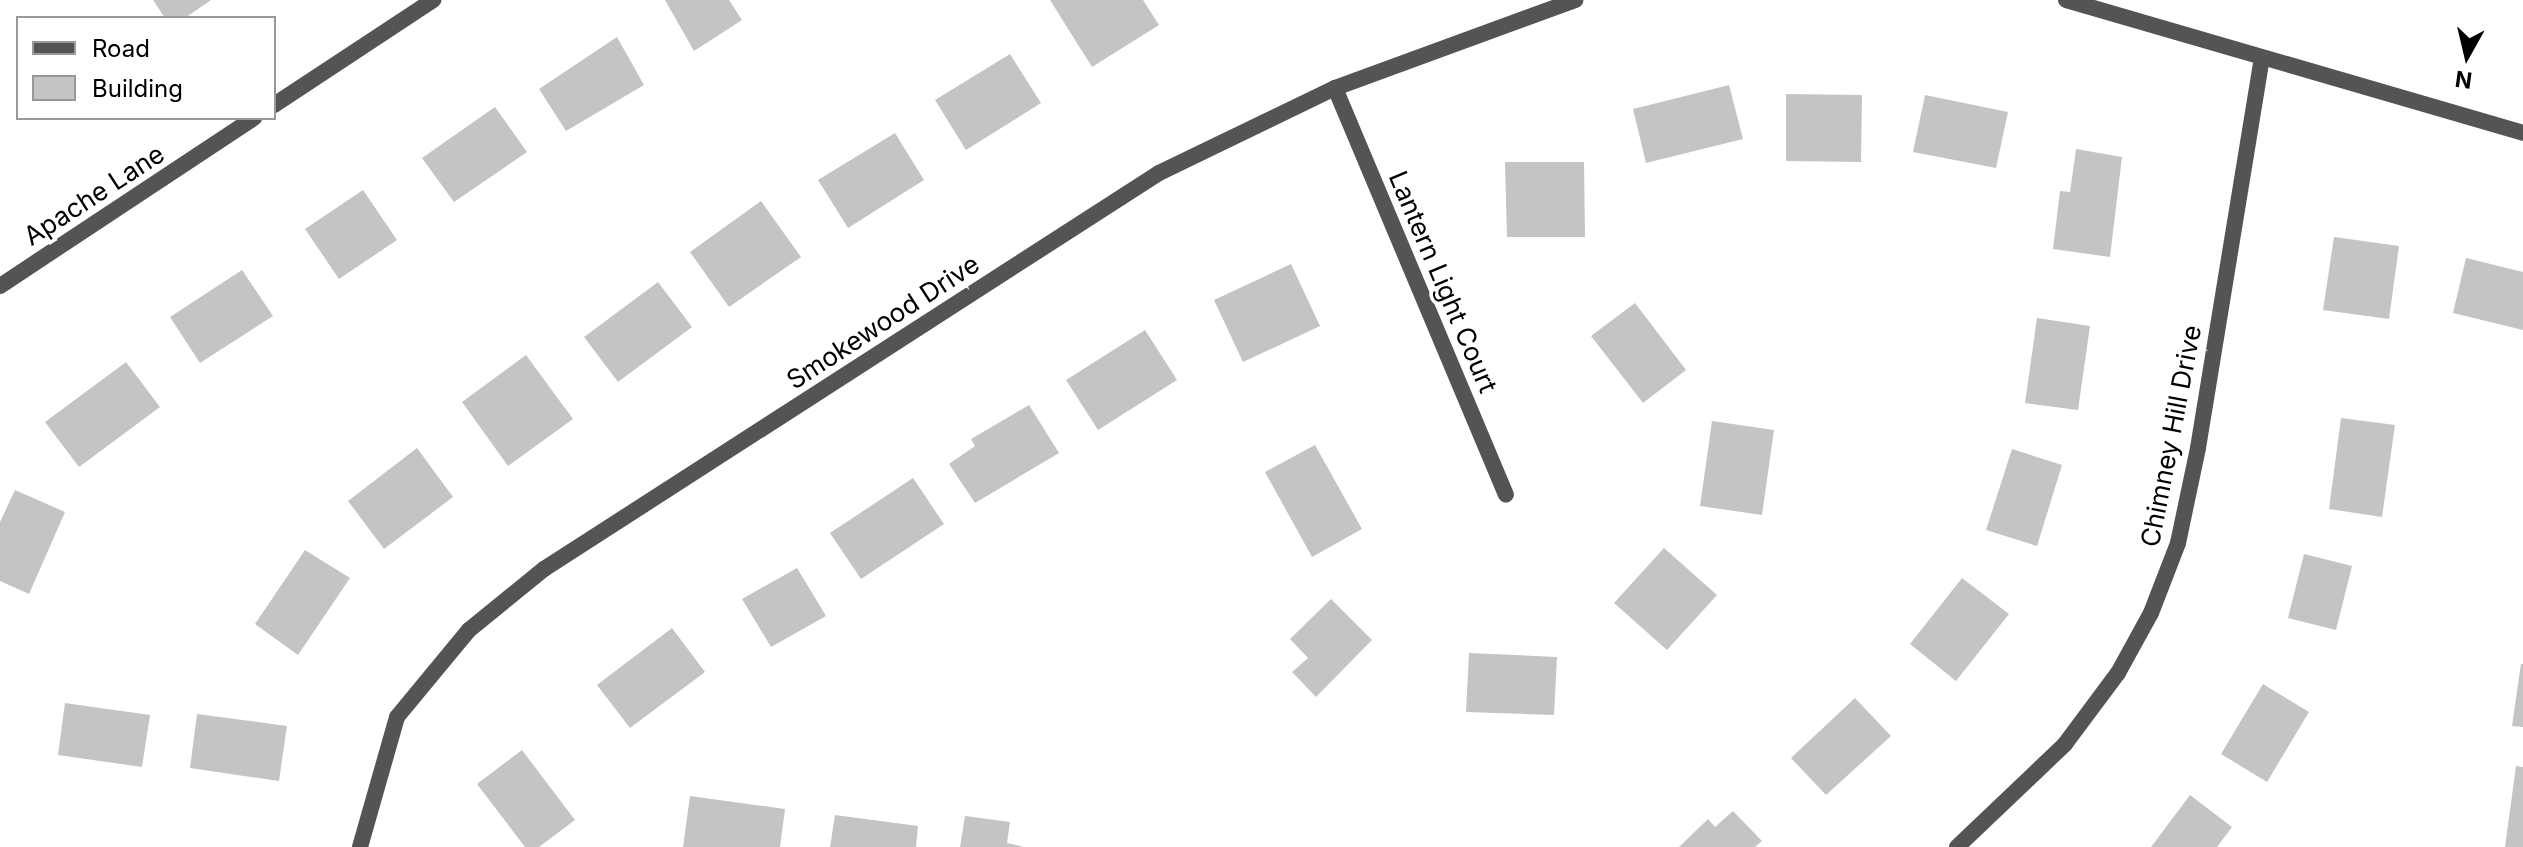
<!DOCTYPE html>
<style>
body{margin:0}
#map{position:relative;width:2523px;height:847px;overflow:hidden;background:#fff;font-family:Inter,sans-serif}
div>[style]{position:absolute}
.building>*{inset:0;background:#c4c4c4}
.street>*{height:16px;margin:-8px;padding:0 8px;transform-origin:8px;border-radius:8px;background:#545454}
span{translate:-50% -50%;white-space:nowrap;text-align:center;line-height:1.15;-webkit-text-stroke:7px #fff;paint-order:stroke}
.street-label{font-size:26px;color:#000}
.legend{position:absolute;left:16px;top:16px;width:260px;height:104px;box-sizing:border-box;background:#fff;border:2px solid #999;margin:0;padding:10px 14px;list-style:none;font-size:24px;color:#000}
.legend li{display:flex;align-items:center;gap:16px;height:40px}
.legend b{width:40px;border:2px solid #999}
.north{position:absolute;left:2427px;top:16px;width:80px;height:80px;-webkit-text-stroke:6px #fff;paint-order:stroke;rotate:188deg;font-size:22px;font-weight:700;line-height:32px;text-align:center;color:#000}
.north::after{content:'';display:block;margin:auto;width:28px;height:36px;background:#000;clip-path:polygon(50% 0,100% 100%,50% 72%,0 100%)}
</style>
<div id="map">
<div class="building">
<div style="clip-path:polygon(153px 0,211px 0,185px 18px,165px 18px)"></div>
<div style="clip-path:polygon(665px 0,729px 0,742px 20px,694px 51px)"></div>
<div style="clip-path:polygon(1050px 0,1143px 0,1159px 25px,1092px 67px)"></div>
<div style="clip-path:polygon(617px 37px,644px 85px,566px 131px,539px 89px)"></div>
<div style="clip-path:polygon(1010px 54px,1041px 103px,966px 150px,935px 100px)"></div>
<div style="clip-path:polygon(1729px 85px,1743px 139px,1646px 163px,1633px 109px)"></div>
<div style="clip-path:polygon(1786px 94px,1862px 95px,1861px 162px,1786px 161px)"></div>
<div style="clip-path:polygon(1925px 95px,2008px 112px,1996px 168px,1913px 152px)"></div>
<div style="clip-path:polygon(495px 107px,527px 152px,454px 202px,422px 158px)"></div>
<div style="clip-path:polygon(895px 133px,924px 180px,848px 228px,818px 180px)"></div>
<div style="clip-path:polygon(2076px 149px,2122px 157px,2110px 257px,2053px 249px,2060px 191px,2070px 192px)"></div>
<div style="clip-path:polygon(1505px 162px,1584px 162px,1585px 237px,1507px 237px)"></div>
<div style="clip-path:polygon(363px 190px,397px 240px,339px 279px,305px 229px)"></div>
<div style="clip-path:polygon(761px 201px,801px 257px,729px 307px,690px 252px)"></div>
<div style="clip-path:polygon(2334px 237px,2399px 246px,2389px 319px,2323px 310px)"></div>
<div style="clip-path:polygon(2466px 258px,2523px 272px,2523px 330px,2453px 313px)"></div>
<div style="clip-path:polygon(1291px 264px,1320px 326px,1243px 362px,1214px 300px)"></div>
<div style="clip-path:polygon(242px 270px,273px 316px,200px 363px,170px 317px)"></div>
<div style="clip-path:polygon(658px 282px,692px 327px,618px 382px,584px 337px)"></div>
<div style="clip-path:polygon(1635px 303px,1686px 370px,1643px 403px,1591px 336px)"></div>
<div style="clip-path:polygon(2037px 318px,2090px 326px,2078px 410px,2025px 403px)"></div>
<div style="clip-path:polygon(1145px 330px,1177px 380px,1098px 430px,1066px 380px)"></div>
<div style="clip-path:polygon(526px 355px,573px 419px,508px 466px,462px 402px)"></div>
<div style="clip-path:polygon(126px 362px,160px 407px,79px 467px,45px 422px)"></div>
<div style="clip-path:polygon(1029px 405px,1059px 453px,975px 503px,949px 464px,975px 446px,971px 439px)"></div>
<div style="clip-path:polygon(2341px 418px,2395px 425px,2382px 517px,2329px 509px)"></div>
<div style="clip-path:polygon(1712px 421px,1774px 430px,1762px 515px,1700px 506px)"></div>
<div style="clip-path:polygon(1315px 445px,1362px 529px,1312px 557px,1265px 472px)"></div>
<div style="clip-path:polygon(417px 448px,453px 497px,384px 549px,348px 501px)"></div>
<div style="clip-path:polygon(2012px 449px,2062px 465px,2037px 546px,1986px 530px)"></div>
<div style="clip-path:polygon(913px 478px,944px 524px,861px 579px,830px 533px)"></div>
<div style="clip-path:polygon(15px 490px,65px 512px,29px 594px,0 581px,0 522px)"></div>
<div style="clip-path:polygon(1664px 548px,1717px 595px,1667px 650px,1614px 603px)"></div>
<div style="clip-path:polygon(305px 550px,350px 578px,298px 655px,255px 624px)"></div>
<div style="clip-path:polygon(2304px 554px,2352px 566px,2336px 630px,2288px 618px)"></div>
<div style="clip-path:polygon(797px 568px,826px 616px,771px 647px,742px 599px)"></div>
<div style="clip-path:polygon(1962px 578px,2009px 614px,1956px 681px,1910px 644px)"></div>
<div style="clip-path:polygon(1331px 599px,1372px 640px,1316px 697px,1292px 672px,1308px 658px,1290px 639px)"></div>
<div style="clip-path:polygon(672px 628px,705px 672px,630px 728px,597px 685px)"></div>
<div style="clip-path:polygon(1469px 653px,1557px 657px,1554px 715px,1466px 712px)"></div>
<div style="clip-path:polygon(2521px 664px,2523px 664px,2523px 727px,2512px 726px)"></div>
<div style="clip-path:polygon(2263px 684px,2309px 712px,2267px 782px,2221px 754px)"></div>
<div style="clip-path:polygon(1855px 698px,1891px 736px,1826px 795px,1791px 758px)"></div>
<div style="clip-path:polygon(65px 703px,150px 715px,142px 767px,58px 755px)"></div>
<div style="clip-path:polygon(197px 714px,287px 726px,279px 781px,190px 768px)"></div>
<div style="clip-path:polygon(522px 750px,575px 820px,539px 847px,525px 847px,477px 784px)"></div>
<div style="clip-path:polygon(2516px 766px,2523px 767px,2523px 847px,2505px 847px)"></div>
<div style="clip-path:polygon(2190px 795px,2232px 827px,2217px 847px,2151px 847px)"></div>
<div style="clip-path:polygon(690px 796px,785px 809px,780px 847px,683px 847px)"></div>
<div style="clip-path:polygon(1733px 811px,1762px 841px,1755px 847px,1679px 847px,1708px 819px,1715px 827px)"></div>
<div style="clip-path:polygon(835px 815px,918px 826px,916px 847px,830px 847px)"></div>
<div style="clip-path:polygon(965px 816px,1010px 822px,1007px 843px,1024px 847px,960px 847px)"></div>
</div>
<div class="street">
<div style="left:2066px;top:0;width:476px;rotate:16.2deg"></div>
<div style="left:1335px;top:88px;width:441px;rotate:67.2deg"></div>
<div style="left:274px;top:105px;width:191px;rotate:-33.4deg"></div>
<div style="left:0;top:286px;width:305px;rotate:-33.5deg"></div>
<div style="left:360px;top:847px;width:135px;rotate:-74.1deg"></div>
<div style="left:397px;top:717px;width:113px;rotate:-50.4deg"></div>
<div style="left:469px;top:630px;width:97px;rotate:-39.1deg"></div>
<div style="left:544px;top:569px;width:731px;rotate:-32.78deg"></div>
<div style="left:1159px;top:173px;width:195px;rotate:-25.8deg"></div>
<div style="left:1335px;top:88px;width:256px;rotate:-20.1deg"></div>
<div style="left:1957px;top:847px;width:149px;rotate:-43.6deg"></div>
<div style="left:2065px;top:744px;width:89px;rotate:-53.3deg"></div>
<div style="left:2118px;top:673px;width:68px;rotate:-61.2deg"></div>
<div style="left:2151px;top:613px;width:75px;rotate:-68.9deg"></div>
<div style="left:2178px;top:543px;width:97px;rotate:-78.1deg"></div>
<div style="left:2198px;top:448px;width:395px;rotate:-80.7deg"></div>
</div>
<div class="street-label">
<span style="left:94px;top:195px;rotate:-33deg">Apache Lane</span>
<span style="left:1443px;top:282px;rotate:67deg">Lantern Light Court</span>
<span style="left:883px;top:322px;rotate:-33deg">Smokewood Drive</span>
<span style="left:2171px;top:436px;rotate:-79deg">Chimney Hill Drive</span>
</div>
<ul class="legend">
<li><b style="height:10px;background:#545454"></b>Road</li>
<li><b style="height:22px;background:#c4c4c4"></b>Building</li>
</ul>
<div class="north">N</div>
</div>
